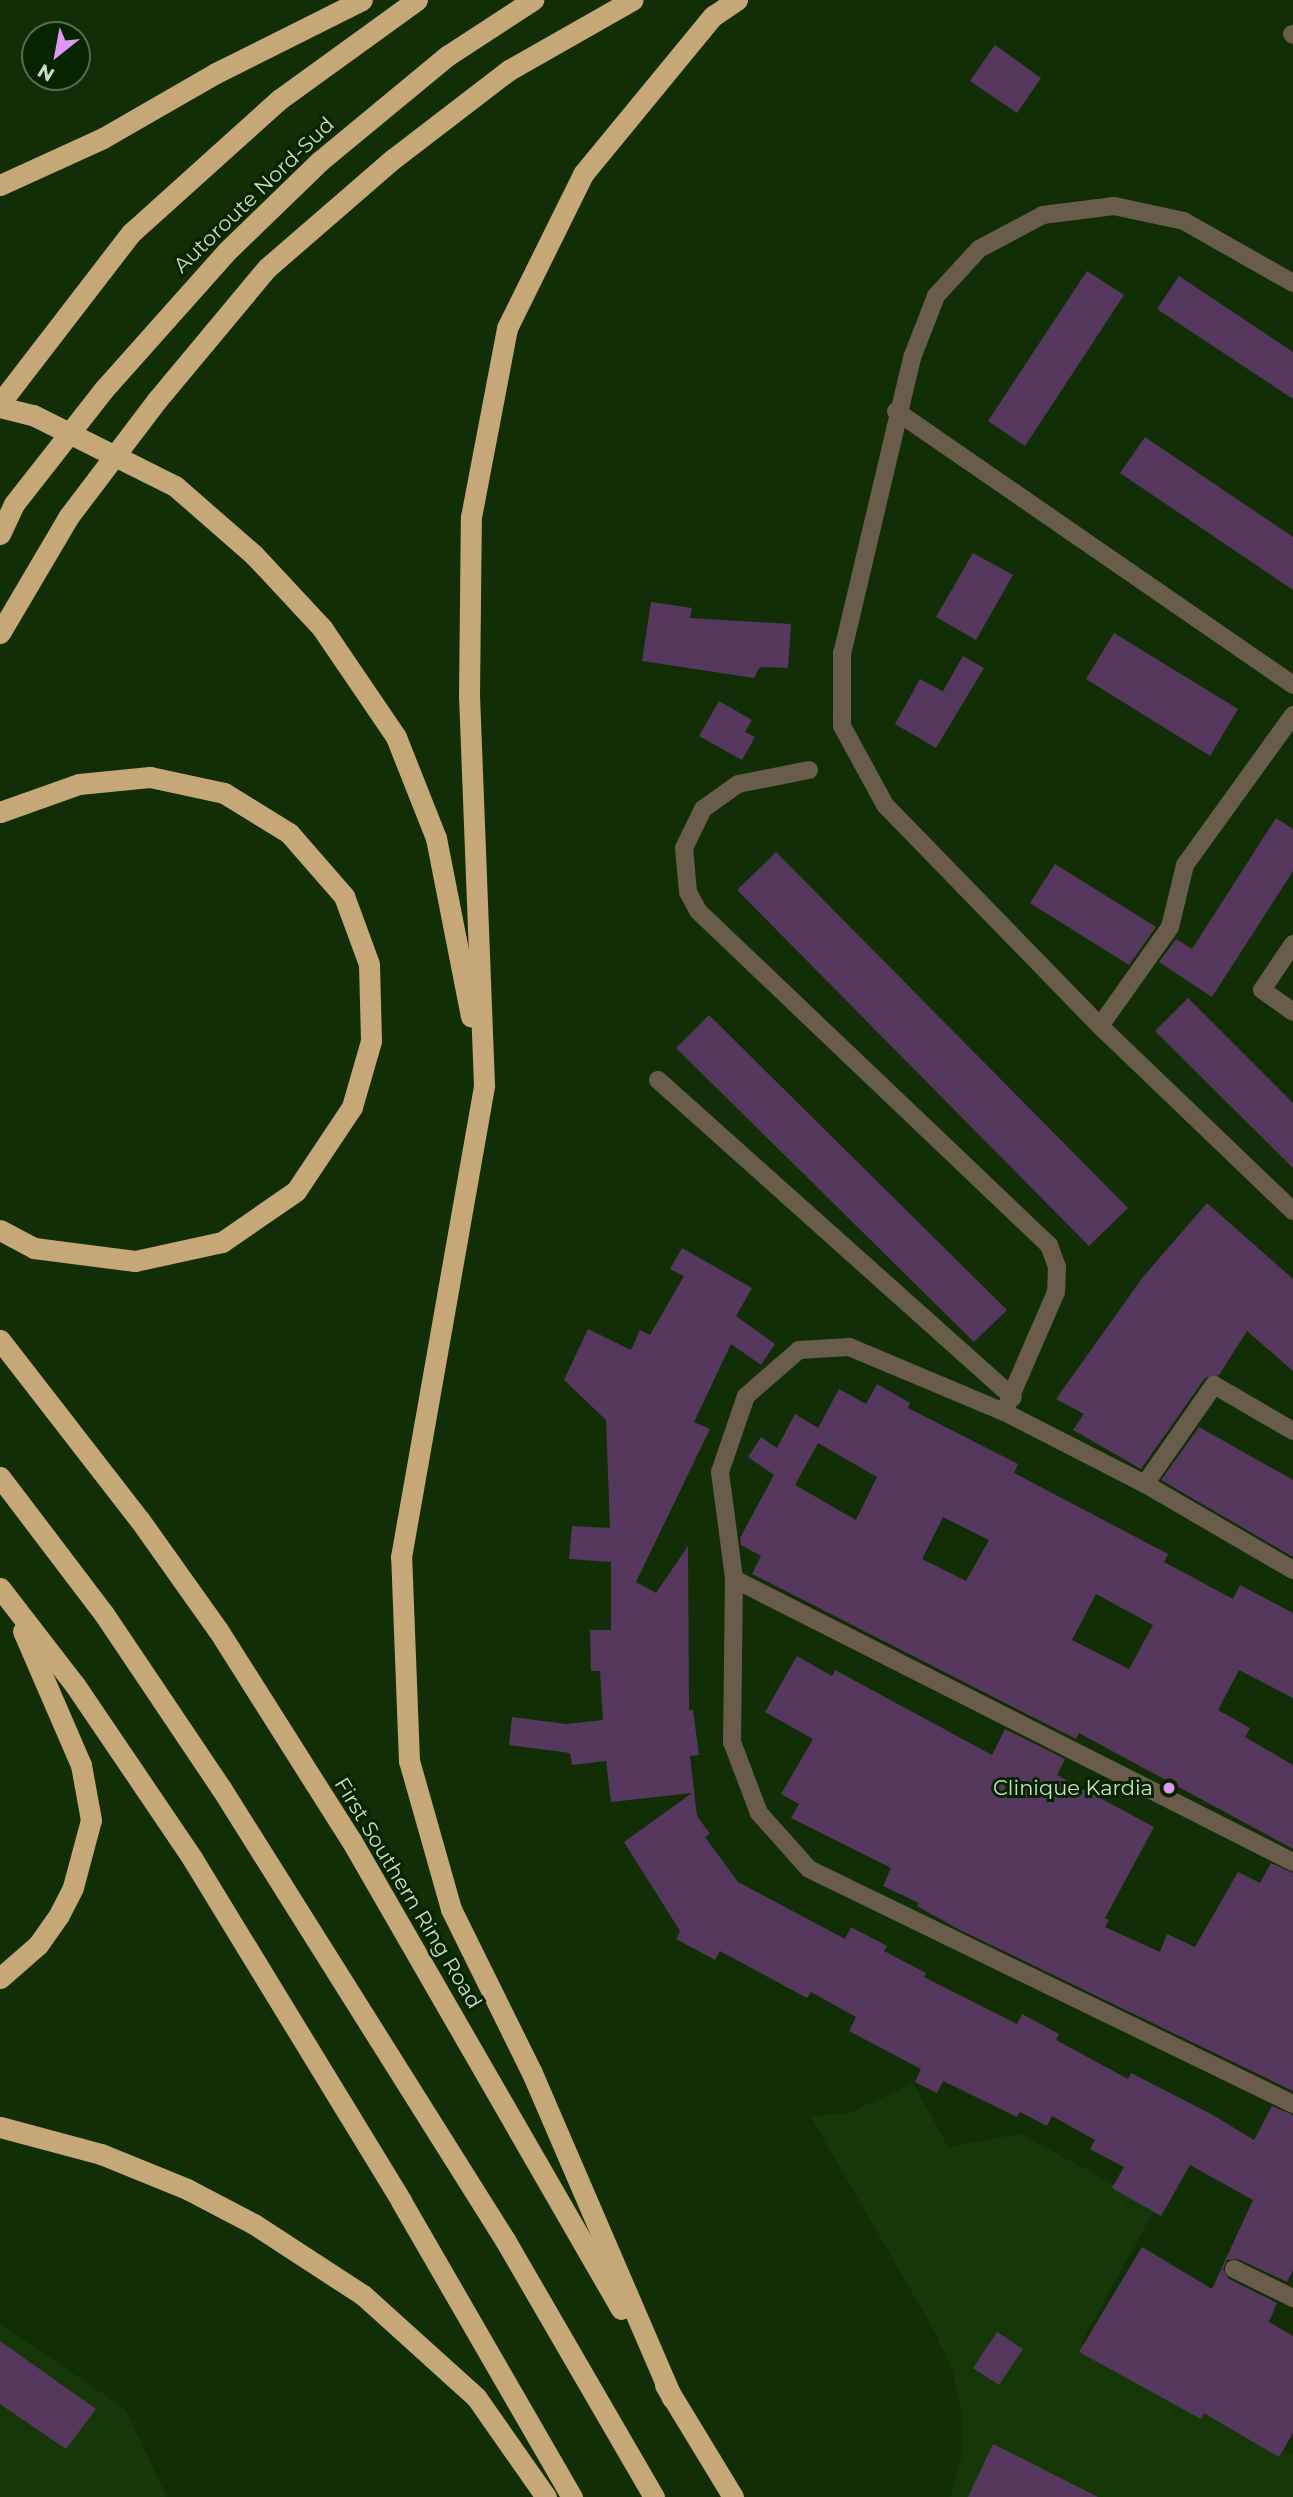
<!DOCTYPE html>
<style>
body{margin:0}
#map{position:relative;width:1293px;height:2497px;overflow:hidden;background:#122e06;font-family:Montserrat,sans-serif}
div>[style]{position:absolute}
.built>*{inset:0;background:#163808}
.building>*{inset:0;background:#56385f}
.street>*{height:18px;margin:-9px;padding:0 9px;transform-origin:9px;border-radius:9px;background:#695c4a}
.highway>*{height:21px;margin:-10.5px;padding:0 10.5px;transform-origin:10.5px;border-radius:10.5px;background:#c6a777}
.highway-bridge>*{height:21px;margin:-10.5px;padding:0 10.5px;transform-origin:10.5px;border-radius:10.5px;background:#c6a777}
.dots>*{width:19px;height:19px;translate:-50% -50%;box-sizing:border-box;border:4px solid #072400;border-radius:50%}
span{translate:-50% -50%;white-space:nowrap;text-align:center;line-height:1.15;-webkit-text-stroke:6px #072400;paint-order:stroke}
.street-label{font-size:21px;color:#ccdec7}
.poi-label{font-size:21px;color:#ccdec7}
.right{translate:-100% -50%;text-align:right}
.north{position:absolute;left:21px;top:21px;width:70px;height:70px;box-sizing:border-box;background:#072400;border:2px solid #566e50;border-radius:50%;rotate:211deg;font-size:19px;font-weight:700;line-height:28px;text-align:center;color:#ccdec7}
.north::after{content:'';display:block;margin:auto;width:24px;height:32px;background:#de98f3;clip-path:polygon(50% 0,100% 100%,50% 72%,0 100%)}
</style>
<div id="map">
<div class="built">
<div style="clip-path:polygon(913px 2083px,948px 2147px,1020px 2134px,1156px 2207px,1081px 2343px,1293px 2455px,1293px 2497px,950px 2497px,962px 2455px,962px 2418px,954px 2374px,936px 2334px,811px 2117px,852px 2112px)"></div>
<div style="clip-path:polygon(0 2324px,125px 2409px,167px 2497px,0 2497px)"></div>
</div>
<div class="building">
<div style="clip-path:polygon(995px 45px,1041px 78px,1017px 113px,970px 81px)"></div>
<div style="clip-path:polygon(1087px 271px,1124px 295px,1025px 446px,988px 421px)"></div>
<div style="clip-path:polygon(1179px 276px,1293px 352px,1293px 399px,1157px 309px)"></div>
<div style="clip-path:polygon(1145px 437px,1293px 537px,1293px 590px,1120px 473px)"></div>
<div style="clip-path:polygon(973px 553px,1013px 575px,976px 640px,936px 617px)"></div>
<div style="clip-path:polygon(651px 602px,692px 608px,690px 618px,791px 624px,788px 668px,760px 667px,754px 678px,642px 661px)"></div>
<div style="clip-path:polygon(1114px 633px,1238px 709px,1210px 756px,1086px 679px)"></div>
<div style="clip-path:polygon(963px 656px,984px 668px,936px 748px,895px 724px,920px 679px,957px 699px,943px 691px)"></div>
<div style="clip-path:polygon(719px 701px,752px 720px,745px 732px,755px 737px,742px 760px,699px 736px)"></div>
<div style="clip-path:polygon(1276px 818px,1293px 829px,1293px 871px,1212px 997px,1159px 962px,1176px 939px,1192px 949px)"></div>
<div style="clip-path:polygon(776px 852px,1128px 1208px,1089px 1246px,737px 890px)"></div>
<div style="clip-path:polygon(1055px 864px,1156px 927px,1129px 965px,1030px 903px)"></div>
<div style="clip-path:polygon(1188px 998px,1293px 1103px,1293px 1168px,1155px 1031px)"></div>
<div style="clip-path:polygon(709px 1015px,1007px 1310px,974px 1342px,676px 1048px)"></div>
<div style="clip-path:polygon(1207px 1203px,1293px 1279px,1293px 1371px,1247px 1331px,1219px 1375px,1205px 1378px,1141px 1469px,1073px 1430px,1084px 1414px,1056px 1399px,1143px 1277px)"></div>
<div style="clip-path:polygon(682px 1248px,752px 1288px,736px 1316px,775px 1344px,761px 1365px,731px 1344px,694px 1422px,710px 1429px,636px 1582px,656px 1593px,688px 1546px,689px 1710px,693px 1710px,699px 1755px,690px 1756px,697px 1816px,710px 1834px,705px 1837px,738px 1882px,845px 1939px,851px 1927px,887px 1946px,884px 1951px,926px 1973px,924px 1977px,1017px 2024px,1022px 2014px,1059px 2034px,1056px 2040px,1128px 2079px,1131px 2073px,1211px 2114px,1254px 2140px,1272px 2106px,1293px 2115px,1293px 2270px,1287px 2282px,1238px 2259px,1227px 2260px,1223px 2269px,1229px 2279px,1277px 2303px,1269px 2322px,1293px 2336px,1293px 2433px,1279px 2457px,1204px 2413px,1201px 2419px,1079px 2352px,1142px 2247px,1212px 2289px,1253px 2200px,1190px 2165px,1161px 2216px,1112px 2188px,1124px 2167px,1090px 2149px,1095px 2140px,1052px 2116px,1047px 2126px,1020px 2112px,1017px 2117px,943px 2081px,937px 2093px,915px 2082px,921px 2069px,849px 2031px,856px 2017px,811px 1992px,807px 1998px,720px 1951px,715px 1960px,676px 1939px,680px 1931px,624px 1842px,692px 1793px,611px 1802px,606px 1761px,572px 1765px,570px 1753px,509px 1745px,512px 1717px,566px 1724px,603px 1720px,600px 1671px,591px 1671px,590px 1630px,611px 1630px,611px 1562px,569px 1559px,572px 1526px,610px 1528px,606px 1420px,564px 1380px,588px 1329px,631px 1350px,640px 1330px,650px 1335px,684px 1276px,670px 1269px)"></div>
<div style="clip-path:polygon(evenodd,877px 1384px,910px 1403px,908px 1408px,1018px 1464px,1014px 1473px,1168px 1554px,1164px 1562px,1233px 1599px,1240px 1585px,1293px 1613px,1293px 1698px,1239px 1670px,1218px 1710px,1250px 1728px,1245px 1737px,1293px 1765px,1293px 1849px,1079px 1733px,1076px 1739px,752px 1574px,761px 1556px,741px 1545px,740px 1538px,774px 1475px,748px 1457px,761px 1437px,777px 1448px,795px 1414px,818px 1428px,839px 1389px,866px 1404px,877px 1384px,818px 1443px,877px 1477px,856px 1520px,795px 1485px,818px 1443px,877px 1384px,943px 1517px,989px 1540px,966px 1581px,922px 1559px,943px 1517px,877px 1384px,1096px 1594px,1153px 1625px,1129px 1669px,1072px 1640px,1096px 1594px)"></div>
<div style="clip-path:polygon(1199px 1427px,1293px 1480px,1293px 1557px,1161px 1480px)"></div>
<div style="clip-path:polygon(797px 1656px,832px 1676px,835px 1670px,992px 1755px,1005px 1729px,1065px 1759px,1057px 1775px,1154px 1827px,1105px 1918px,1109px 1920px,1105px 1927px,1160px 1952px,1167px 1934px,1195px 1947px,1238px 1872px,1260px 1883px,1271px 1863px,1293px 1873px,1293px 2091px,956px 1928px,917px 1906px,919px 1903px,883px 1886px,891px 1868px,791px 1818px,799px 1804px,781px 1794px,813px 1739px,765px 1712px)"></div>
<div style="clip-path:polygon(997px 2332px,1023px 2349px,999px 2385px,973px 2368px)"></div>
<div style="clip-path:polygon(0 2341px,96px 2409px,66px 2449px,0 2404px)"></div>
<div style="clip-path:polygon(993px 2444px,1098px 2497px,968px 2497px)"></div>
</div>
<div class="street">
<div style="left:1292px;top:34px;width:1px;rotate:45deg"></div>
<div style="left:1293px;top:283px;width:125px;rotate:-150.4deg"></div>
<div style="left:1184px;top:221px;width:72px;rotate:-167.9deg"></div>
<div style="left:1114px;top:206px;width:72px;rotate:172.8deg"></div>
<div style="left:1043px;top:215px;width:72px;rotate:152deg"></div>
<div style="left:979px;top:249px;width:64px;rotate:132.5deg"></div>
<div style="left:936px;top:296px;width:66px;rotate:111.2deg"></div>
<div style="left:912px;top:358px;width:303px;rotate:103.3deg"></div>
<div style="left:842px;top:653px;width:73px;rotate:90deg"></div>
<div style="left:842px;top:726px;width:90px;rotate:61.4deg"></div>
<div style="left:885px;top:805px;width:308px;rotate:45.8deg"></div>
<div style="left:1100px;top:1026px;width:267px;rotate:43.8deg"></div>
<div style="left:896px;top:411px;width:482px;rotate:34.6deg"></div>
<div style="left:809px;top:770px;width:72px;rotate:168.8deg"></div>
<div style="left:738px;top:784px;width:43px;rotate:144.5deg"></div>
<div style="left:703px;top:809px;width:43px;rotate:116deg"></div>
<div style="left:684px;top:848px;width:44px;rotate:84.8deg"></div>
<div style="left:688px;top:892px;width:21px;rotate:62deg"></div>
<div style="left:698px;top:911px;width:485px;rotate:43.6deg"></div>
<div style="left:1049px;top:1245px;width:23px;rotate:70deg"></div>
<div style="left:1057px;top:1267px;width:25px;rotate:92deg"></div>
<div style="left:1056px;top:1292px;width:131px;rotate:113.4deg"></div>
<div style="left:1293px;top:944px;width:55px;rotate:124deg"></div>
<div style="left:1262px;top:990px;width:38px;rotate:35deg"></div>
<div style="left:1100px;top:1026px;width:121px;rotate:-54.7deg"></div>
<div style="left:1170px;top:927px;width:64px;rotate:-76.4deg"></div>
<div style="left:1185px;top:865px;width:185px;rotate:-54.2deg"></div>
<div style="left:658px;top:1080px;width:476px;rotate:41.8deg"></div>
<div style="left:1145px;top:1484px;width:121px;rotate:-55.1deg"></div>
<div style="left:1214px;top:1385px;width:91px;rotate:30.2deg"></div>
<div style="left:1293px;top:1570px;width:171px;rotate:-149.8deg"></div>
<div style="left:1145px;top:1484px;width:158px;rotate:-152.9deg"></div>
<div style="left:1004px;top:1412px;width:168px;rotate:-157.2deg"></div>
<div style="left:849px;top:1347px;width:50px;rotate:176.6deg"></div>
<div style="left:799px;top:1350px;width:70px;rotate:139deg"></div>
<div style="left:746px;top:1396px;width:80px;rotate:108.9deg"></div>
<div style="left:720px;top:1472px;width:108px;rotate:82.5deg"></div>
<div style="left:734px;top:1579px;width:163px;rotate:90.7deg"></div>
<div style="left:732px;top:1742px;width:76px;rotate:69.2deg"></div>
<div style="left:759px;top:1813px;width:75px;rotate:48.2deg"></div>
<div style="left:809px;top:1869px;width:538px;rotate:25.9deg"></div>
<div style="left:734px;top:1579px;width:627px;rotate:26.85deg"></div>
<div style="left:1234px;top:2269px;width:66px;rotate:26.2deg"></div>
</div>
<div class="highway">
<div style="left:0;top:185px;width:113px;rotate:-24.5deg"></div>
<div style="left:103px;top:138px;width:130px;rotate:-29.9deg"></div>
<div style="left:216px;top:73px;width:163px;rotate:-26.6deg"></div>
<div style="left:105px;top:388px;width:182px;rotate:-48.3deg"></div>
<div style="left:226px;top:252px;width:131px;rotate:-44.1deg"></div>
<div style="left:320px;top:161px;width:165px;rotate:-39.6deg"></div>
<div style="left:447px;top:56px;width:103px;rotate:-33.1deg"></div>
<div style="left:157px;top:400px;width:172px;rotate:-50.2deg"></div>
<div style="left:267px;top:268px;width:167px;rotate:-40.9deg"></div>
<div style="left:393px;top:159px;width:146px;rotate:-37.5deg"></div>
<div style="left:509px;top:70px;width:142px;rotate:-29.6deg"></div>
<div style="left:0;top:403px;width:215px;rotate:-52.4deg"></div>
<div style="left:131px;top:233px;width:200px;rotate:-42deg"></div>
<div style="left:280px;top:99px;width:169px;rotate:-35.9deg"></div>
<div style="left:0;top:407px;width:34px;rotate:14deg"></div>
<div style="left:33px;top:415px;width:159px;rotate:26.6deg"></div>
<div style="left:175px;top:486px;width:105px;rotate:41.1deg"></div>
<div style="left:254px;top:555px;width:100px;rotate:47deg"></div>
<div style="left:322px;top:628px;width:132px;rotate:55.8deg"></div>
<div style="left:396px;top:737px;width:109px;rotate:68.4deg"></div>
<div style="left:436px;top:838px;width:182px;rotate:78.9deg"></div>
<div style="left:0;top:534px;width:33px;rotate:-65deg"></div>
<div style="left:0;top:633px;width:136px;rotate:-59.5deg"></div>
<div style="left:0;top:812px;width:84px;rotate:-19.5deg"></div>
<div style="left:79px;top:784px;width:71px;rotate:-5.6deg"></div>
<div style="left:150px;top:777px;width:76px;rotate:12.2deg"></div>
<div style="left:224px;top:793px;width:76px;rotate:31.6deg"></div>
<div style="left:289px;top:833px;width:84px;rotate:48.9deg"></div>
<div style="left:344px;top:896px;width:72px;rotate:69.8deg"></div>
<div style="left:369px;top:964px;width:77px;rotate:88.5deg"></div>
<div style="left:371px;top:1041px;width:69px;rotate:106.1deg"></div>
<div style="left:352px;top:1107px;width:101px;rotate:123.7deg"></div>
<div style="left:296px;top:1191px;width:90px;rotate:145.4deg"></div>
<div style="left:222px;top:1242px;width:89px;rotate:167.7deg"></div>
<div style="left:135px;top:1261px;width:102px;rotate:-172.7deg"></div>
<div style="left:34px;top:1248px;width:38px;rotate:-152deg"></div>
<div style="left:0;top:1340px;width:227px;rotate:52.2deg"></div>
<div style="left:139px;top:1519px;width:136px;rotate:54.6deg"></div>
<div style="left:218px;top:1630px;width:249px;rotate:57.7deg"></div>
<div style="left:351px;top:1840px;width:541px;rotate:60.07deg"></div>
<div style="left:0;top:1477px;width:172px;rotate:52.8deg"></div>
<div style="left:104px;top:1614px;width:210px;rotate:56.1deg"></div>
<div style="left:221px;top:1788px;width:534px;rotate:57.86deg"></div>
<div style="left:505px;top:2240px;width:297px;rotate:59.9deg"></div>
<div style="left:0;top:1588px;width:123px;rotate:52.3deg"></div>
<div style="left:75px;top:1685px;width:209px;rotate:55.9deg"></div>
<div style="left:192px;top:1858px;width:402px;rotate:58.6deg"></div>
<div style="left:401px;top:2201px;width:342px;rotate:60deg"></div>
<div style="left:0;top:1978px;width:50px;rotate:-41deg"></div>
<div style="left:38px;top:1945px;width:37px;rotate:-55deg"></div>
<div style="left:59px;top:1915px;width:31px;rotate:-63deg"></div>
<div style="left:73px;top:1887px;width:69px;rotate:-75deg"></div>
<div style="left:91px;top:1820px;width:56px;rotate:-100.3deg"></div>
<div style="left:81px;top:1765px;width:146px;rotate:-113.4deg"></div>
<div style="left:0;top:2127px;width:105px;rotate:15deg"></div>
<div style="left:101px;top:2154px;width:93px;rotate:22.1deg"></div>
<div style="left:187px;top:2189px;width:76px;rotate:27.6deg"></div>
<div style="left:254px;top:2224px;width:130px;rotate:33.1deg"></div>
<div style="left:363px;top:2295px;width:152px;rotate:42.1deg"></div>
<div style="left:476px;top:2397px;width:122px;rotate:55deg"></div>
<div style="left:665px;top:2385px;width:131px;rotate:58.7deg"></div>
<div style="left:672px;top:2398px;width:354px;rotate:-113.3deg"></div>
<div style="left:532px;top:2073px;width:183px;rotate:-116.3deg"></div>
<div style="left:451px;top:1909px;width:154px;rotate:-105.8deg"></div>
<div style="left:409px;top:1761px;width:204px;rotate:-92.2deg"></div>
<div style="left:401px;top:1557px;width:479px;rotate:-80deg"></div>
<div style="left:484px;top:1085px;width:389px;rotate:-92.2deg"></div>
<div style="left:469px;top:696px;width:179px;rotate:-89.4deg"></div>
<div style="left:471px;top:517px;width:192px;rotate:-79.2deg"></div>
<div style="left:507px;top:328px;width:172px;rotate:-63.7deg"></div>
<div style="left:583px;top:174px;width:205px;rotate:-50.6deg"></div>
<div style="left:713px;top:16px;width:29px;rotate:-34deg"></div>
</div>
<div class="highway-bridge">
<div style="left:14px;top:504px;width:147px;rotate:-51.9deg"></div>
<div style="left:69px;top:516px;width:146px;rotate:-52.8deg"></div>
</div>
<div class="dots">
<div style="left:1169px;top:1788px;background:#de98f3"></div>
</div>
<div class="street-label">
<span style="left:254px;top:195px;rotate:-44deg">Autoroute Nord-Sud</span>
<span style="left:408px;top:1893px;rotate:59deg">First Southern Ring Road</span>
</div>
<div class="poi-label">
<span class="right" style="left:1153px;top:1788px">Clinique Kardia</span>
</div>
<div class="north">N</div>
</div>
